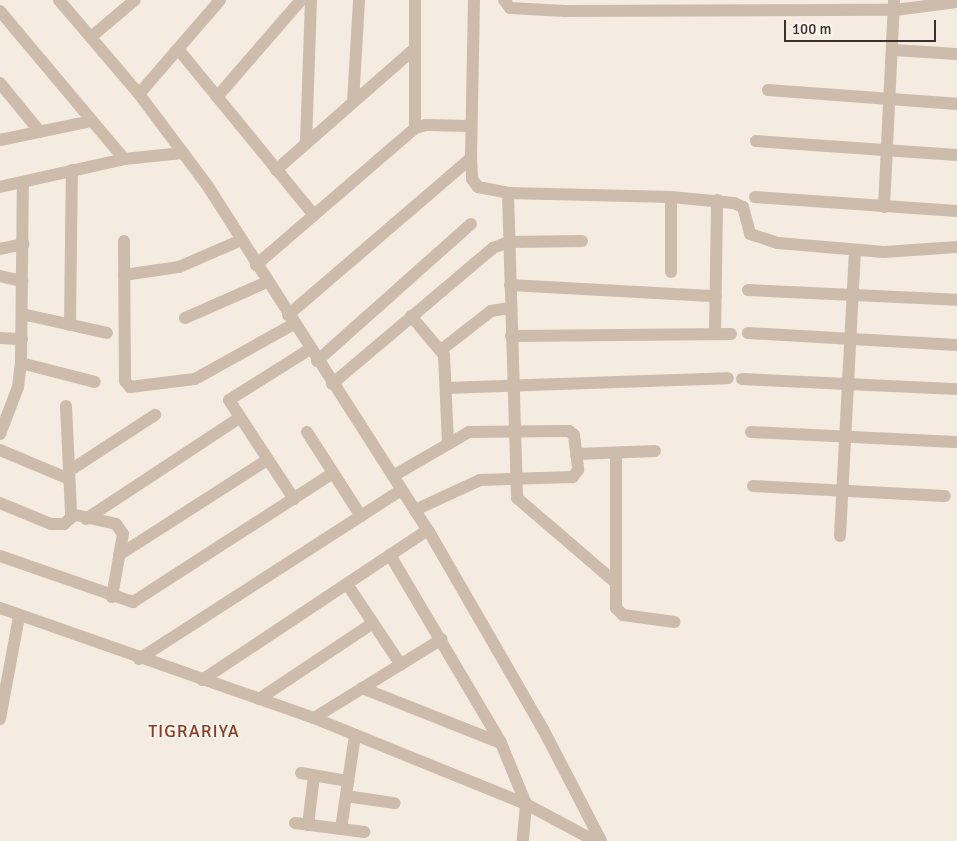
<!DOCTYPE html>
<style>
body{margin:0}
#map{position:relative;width:957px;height:841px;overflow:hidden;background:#f4ebe1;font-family:Signika,sans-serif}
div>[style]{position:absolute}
.minor>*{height:12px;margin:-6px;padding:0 6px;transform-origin:6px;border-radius:6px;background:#cdbbac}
span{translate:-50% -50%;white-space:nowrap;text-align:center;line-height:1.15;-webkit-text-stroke:4px #fbf5ee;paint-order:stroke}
.quarter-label{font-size:18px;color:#8c3b22;letter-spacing:1px}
.scale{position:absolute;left:784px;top:20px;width:152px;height:22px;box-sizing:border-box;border:2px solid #3b302b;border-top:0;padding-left:6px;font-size:15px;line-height:18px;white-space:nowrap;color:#3b302b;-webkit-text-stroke:4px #fbf5ee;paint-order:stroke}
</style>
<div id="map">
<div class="minor">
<div style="left:59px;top:0;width:123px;rotate:49.6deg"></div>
<div style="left:139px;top:94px;width:114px;rotate:53.2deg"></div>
<div style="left:207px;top:185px;width:410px;rotate:57.4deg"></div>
<div style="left:428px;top:530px;width:230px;rotate:60deg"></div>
<div style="left:543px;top:729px;width:126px;rotate:62.6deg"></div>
<div style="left:474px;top:0;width:158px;rotate:91.1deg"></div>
<div style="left:471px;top:158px;width:21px;rotate:87deg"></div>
<div style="left:472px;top:179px;width:10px;rotate:53deg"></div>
<div style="left:478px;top:187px;width:31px;rotate:11deg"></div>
<div style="left:508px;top:193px;width:163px;rotate:1.4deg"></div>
<div style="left:671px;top:197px;width:63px;rotate:5.4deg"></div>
<div style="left:734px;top:203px;width:10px;rotate:24deg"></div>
<div style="left:743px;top:207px;width:28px;rotate:75deg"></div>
<div style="left:750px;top:234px;width:29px;rotate:18deg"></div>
<div style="left:778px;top:243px;width:106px;rotate:4.9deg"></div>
<div style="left:884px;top:252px;width:73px;rotate:-3.9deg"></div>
<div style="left:504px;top:0;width:10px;rotate:53deg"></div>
<div style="left:510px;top:8px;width:55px;rotate:3.1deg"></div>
<div style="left:565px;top:11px;width:330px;rotate:-0.2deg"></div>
<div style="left:895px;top:10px;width:63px;rotate:-7.4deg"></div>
<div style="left:0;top:11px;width:193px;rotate:50deg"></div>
<div style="left:91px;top:37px;width:57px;rotate:-40.1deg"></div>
<div style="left:178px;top:49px;width:215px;rotate:50.7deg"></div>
<div style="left:893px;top:50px;width:64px;rotate:3.6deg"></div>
<div style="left:0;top:83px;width:63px;rotate:50.8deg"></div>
<div style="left:768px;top:90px;width:190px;rotate:4.2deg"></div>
<div style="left:139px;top:94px;width:124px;rotate:-49.2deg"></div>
<div style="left:217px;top:97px;width:128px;rotate:-49.1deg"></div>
<div style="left:353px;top:102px;width:102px;rotate:-86.6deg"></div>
<div style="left:415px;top:128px;width:128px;rotate:-90deg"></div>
<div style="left:0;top:140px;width:94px;rotate:-11.7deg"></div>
<div style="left:756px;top:141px;width:201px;rotate:4deg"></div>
<div style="left:306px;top:143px;width:143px;rotate:-88deg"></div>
<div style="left:276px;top:170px;width:184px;rotate:-41.2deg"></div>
<div style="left:0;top:187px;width:127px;rotate:-12.7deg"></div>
<div style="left:124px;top:159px;width:59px;rotate:-5.8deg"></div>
<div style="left:508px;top:193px;width:305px;rotate:88.3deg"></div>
<div style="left:517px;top:498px;width:129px;rotate:40.6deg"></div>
<div style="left:755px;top:197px;width:202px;rotate:4deg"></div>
<div style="left:884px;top:207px;width:207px;rotate:-87.2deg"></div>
<div style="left:124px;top:241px;width:140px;rotate:89.6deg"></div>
<div style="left:125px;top:381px;width:8px;rotate:50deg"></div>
<div style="left:130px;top:387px;width:65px;rotate:-7deg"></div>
<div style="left:195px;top:379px;width:113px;rotate:-29.1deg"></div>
<div style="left:0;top:249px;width:24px;rotate:-12deg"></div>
<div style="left:256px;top:265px;width:210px;rotate:-40.7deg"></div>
<div style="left:415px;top:128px;width:11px;rotate:-15deg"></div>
<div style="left:426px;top:125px;width:45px;rotate:1.3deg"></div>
<div style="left:671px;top:272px;width:75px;rotate:-90deg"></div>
<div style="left:124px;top:275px;width:56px;rotate:-8.3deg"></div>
<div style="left:179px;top:267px;width:68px;rotate:-23.5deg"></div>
<div style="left:0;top:276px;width:23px;rotate:13deg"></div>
<div style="left:510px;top:285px;width:206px;rotate:3.1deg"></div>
<div style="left:748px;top:290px;width:209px;rotate:2.7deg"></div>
<div style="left:22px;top:314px;width:87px;rotate:12.6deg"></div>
<div style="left:288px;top:315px;width:241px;rotate:-40.6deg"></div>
<div style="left:411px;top:316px;width:51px;rotate:49.8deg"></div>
<div style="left:444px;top:355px;width:89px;rotate:87.4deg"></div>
<div style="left:185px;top:318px;width:90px;rotate:-23.7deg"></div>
<div style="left:70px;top:325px;width:155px;rotate:-89.3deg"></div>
<div style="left:748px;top:333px;width:209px;rotate:3.3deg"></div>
<div style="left:715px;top:334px;width:134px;rotate:-89.1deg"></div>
<div style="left:511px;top:336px;width:220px;rotate:-0.5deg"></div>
<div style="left:0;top:338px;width:22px;rotate:3deg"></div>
<div style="left:441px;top:350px;width:63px;rotate:-38deg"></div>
<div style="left:491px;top:311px;width:19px;rotate:-9deg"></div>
<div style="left:317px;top:361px;width:206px;rotate:-41.7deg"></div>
<div style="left:21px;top:363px;width:76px;rotate:14.4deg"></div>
<div style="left:742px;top:379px;width:215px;rotate:2.7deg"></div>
<div style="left:332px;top:384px;width:211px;rotate:-40.2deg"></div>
<div style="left:493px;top:248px;width:17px;rotate:-21deg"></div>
<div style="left:509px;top:242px;width:73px;rotate:-0.8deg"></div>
<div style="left:446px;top:388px;width:282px;rotate:-2deg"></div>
<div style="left:66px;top:406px;width:108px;rotate:87.3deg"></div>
<div style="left:71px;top:514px;width:46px;rotate:12.5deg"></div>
<div style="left:116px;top:524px;width:12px;rotate:55deg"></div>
<div style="left:123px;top:534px;width:64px;rotate:99.9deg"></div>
<div style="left:307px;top:432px;width:100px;rotate:57.3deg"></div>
<div style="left:751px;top:432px;width:204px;rotate:2.8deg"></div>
<div style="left:0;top:434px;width:50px;rotate:-69deg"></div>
<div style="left:18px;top:387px;width:24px;rotate:-83deg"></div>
<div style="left:21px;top:363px;width:181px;rotate:-89.4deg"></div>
<div style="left:0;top:450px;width:75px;rotate:22.8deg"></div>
<div style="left:616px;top:453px;width:155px;rotate:90deg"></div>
<div style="left:616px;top:608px;width:10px;rotate:45deg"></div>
<div style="left:623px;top:615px;width:52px;rotate:7.7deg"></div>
<div style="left:576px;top:454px;width:79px;rotate:-2.2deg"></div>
<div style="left:69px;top:471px;width:103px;rotate:-33.1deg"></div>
<div style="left:393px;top:476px;width:88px;rotate:-30.1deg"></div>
<div style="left:469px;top:432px;width:100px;rotate:-0.6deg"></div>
<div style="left:569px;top:431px;width:6px;rotate:39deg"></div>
<div style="left:574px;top:435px;width:35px;rotate:83deg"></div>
<div style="left:578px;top:470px;width:9px;rotate:126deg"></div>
<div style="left:573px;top:477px;width:93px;rotate:178.2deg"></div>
<div style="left:480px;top:480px;width:72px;rotate:155.2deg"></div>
<div style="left:753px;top:486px;width:192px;rotate:3deg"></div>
<div style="left:294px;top:499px;width:118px;rotate:-123.3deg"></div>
<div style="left:229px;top:400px;width:96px;rotate:-32.2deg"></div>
<div style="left:0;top:503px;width:55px;rotate:22.4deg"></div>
<div style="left:51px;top:524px;width:13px"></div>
<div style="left:64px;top:524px;width:12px;rotate:-42deg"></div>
<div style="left:86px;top:519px;width:183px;rotate:-33.4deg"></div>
<div style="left:840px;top:536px;width:285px;rotate:-87deg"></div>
<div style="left:119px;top:555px;width:176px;rotate:-32.7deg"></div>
<div style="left:390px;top:555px;width:218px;rotate:59.4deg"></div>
<div style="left:501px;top:743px;width:66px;rotate:67.7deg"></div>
<div style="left:526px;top:804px;width:37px;rotate:95deg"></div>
<div style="left:0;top:556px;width:141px;rotate:19.1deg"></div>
<div style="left:133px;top:602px;width:238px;rotate:-32.8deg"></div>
<div style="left:347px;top:584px;width:97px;rotate:56.3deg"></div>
<div style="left:0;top:608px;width:333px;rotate:19.3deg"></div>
<div style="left:314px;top:718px;width:229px;rotate:22.1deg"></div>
<div style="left:526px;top:804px;width:78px;rotate:28.2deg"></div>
<div style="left:139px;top:659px;width:312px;rotate:-32.8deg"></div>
<div style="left:202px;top:680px;width:271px;rotate:-33.6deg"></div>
<div style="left:362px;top:688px;width:149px;rotate:21.6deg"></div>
<div style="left:259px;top:699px;width:137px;rotate:-33.7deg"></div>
<div style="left:314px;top:718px;width:150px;rotate:-31.7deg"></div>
<div style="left:0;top:719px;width:105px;rotate:-79.5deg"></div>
<div style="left:301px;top:773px;width:48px;rotate:9.7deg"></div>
<div style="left:346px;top:796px;width:49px;rotate:8.3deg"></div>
<div style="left:295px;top:823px;width:70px;rotate:7.4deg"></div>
<div style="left:308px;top:825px;width:49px;rotate:-83deg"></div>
<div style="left:341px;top:829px;width:95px;rotate:-81.5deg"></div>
</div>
<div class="quarter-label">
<span style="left:194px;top:731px">TIGRARIYA</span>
</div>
<div class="scale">100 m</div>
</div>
